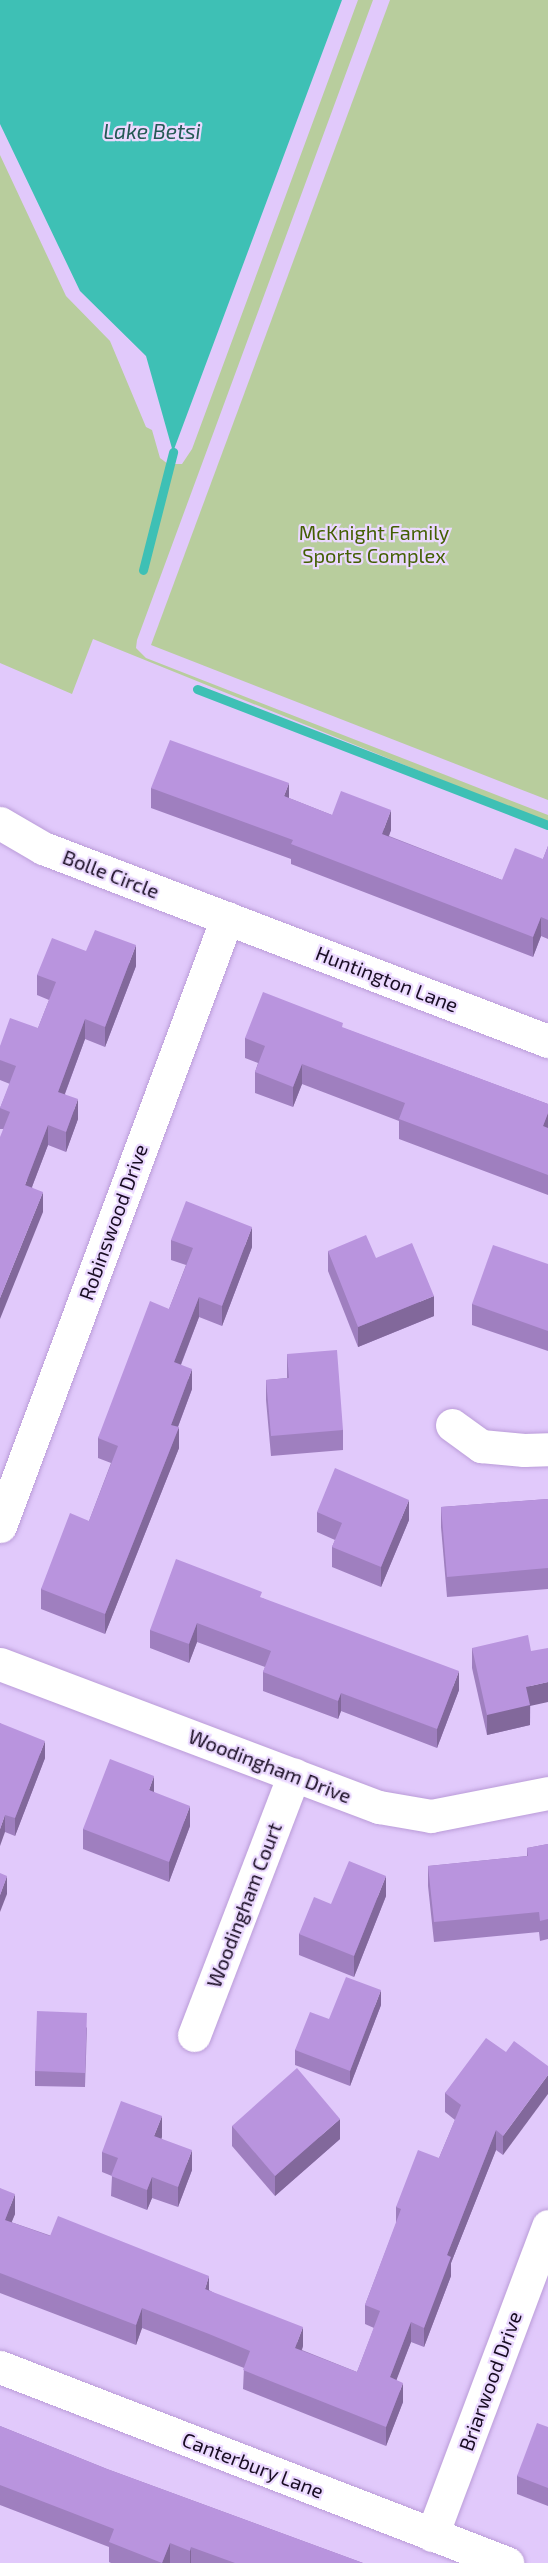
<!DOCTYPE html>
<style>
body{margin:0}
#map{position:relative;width:548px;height:2563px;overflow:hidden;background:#e1c9fb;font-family:"Exo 2",sans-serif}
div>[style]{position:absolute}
.green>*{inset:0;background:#b8cd9d}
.water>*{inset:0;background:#3ec0b5}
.stream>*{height:9px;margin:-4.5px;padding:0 4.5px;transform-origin:4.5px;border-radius:4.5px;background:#3ec0b5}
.roads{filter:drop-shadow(0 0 2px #ba9cd8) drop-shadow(0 0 2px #ba9cd8)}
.street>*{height:33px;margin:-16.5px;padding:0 16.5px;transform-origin:16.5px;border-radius:16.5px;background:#fff}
.wall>*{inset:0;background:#9f7fbf}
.shaded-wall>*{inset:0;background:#82689b}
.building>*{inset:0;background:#b994de}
span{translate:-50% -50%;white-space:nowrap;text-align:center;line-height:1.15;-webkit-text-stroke:4.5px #ebd9ff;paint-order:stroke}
.park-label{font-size:20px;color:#435f03}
.street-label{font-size:20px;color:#180c22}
.water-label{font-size:21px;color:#245954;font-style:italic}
</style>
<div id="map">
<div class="green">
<div style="clip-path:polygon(358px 0,373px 0,137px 640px,136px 648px,146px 658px,548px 815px,548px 823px,93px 639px,72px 694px,0 663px,0 155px,66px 296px,110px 341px,146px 427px,152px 430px,160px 458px,168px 464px,182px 464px,192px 449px)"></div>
<div style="clip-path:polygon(390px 0,548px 0,548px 800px,151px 645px)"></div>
</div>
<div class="water">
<div style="clip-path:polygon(0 0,342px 0,173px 452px,146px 356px,80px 291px,0 124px)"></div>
</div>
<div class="stream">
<div style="left:143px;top:570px;width:122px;rotate:-75.7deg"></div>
<div style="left:197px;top:689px;width:376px;rotate:21.2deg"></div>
</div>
<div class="roads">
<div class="street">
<div style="left:0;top:823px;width:50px;rotate:30.2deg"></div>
<div style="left:43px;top:848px;width:541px;rotate:20.92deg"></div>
<div style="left:452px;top:1425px;width:36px;rotate:36deg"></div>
<div style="left:481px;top:1446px;width:43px;rotate:5.3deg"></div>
<div style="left:524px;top:1450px;width:24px;rotate:-2deg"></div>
<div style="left:0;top:1526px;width:649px;rotate:-69.53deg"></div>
<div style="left:0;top:1664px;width:405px;rotate:20.7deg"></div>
<div style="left:379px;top:1807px;width:53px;rotate:9.8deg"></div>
<div style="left:431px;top:1816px;width:119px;rotate:-11.1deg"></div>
<div style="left:194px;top:2035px;width:279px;rotate:-69deg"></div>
<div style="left:0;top:2367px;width:544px;rotate:21.14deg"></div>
<div style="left:432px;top:2535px;width:330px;rotate:-69.4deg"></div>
</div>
</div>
<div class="wall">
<div style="clip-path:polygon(151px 788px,289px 798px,332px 815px,391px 830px,389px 836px,502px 880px,543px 859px,548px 846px,548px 939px,541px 936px,533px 957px,291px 864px,291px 859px,151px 808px)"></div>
<div style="clip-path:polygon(86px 951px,136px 966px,105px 1047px,85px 1039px,65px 1094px,78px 1119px,66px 1152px,48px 1145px,32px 1187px,43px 1212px,3px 1129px,0 1129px,0 1108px,10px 1084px,0 1080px,0 1046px,38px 1028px,49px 1000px,37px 995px,37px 975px)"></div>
<div style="clip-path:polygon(343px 1028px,548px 1104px,548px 1195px,399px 1139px,399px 1121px,302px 1084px,293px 1107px,255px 1093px,255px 1072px,258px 1063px,245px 1058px,245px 1038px)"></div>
<div style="clip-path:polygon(171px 1240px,252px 1247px,222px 1326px,199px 1317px,181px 1365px,192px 1389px,178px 1427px,179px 1448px,105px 1634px,41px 1609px,41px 1589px,89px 1521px,111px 1463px,98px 1458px,98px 1438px,169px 1309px,186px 1265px,171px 1260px)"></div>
<div style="clip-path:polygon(328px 1251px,376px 1258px,434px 1316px,358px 1347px,328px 1271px)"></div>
<div style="clip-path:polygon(548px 1264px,548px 1351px,472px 1325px,472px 1304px)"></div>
<div style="clip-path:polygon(287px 1354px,343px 1430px,343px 1450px,271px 1456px,266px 1400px,266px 1380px,287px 1378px)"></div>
<div style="clip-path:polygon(548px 1499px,548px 1589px,447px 1597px,441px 1527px,441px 1507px)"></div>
<div style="clip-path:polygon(317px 1512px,409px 1520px,381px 1587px,332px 1567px,332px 1547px,335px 1540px,317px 1532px)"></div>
<div style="clip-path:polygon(262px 1598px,459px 1690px,437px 1748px,341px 1711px,338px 1719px,263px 1691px,263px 1672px,265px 1667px,197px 1642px,189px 1663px,150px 1648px,150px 1630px)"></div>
<div style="clip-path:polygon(472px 1648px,531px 1651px,530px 1725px,487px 1735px,472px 1668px)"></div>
<div style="clip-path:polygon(0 1723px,45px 1758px,15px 1836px,5px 1832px)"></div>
<div style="clip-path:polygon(154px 1792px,190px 1826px,169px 1882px,83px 1849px,83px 1829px)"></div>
<div style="clip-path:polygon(548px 1844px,548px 1939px,540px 1941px,539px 1932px,434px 1942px,428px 1886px,428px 1866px,527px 1856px,527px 1848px)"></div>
<div style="clip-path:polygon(386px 1896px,354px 1977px,299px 1955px,299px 1934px,331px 1904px)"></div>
<div style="clip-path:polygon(381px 2005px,350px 2086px,295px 2065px,295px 2050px,329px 2019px)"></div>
<div style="clip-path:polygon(87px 2027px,85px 2087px,35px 2086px,35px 2071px)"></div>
<div style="clip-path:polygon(506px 2052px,503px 2155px,496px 2150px,451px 2263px,451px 2276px,424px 2347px,411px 2342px,396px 2380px,403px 2402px,386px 2446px,243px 2389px,244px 2368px,209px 2354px,142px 2328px,136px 2345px,0 2293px,0 2188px,15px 2214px,11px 2222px,209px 2290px,303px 2346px,302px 2350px,357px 2372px,374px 2328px,365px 2324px,365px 2305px,396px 2224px,396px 2207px,439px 2158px,455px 2120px,445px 2112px,445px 2093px)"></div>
<div style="clip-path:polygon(232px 2126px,340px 2139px,275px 2196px,232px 2146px)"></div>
<div style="clip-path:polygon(162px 2137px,161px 2138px,192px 2170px,178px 2207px,152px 2198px,147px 2210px,111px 2196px,112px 2176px,102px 2172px,102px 2152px)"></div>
<div style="clip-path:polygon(0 2426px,107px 2469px,363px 2563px,111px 2563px,109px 2562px,109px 2547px,0 2505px)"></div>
<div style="clip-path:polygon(548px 2427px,548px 2506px,517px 2494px,517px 2476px)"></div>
</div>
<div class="shaded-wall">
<div style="clip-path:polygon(289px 783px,289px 803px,284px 796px)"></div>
<div style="clip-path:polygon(391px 810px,391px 830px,382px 853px,382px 834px)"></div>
<div style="clip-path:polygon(541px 917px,541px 936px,533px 957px,533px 937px)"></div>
<div style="clip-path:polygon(136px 945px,136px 966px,105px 1047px,105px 1027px)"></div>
<div style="clip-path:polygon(85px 1019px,85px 1039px,58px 1112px,58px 1092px)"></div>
<div style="clip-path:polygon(302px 1064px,302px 1084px,293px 1107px,293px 1087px)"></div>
<div style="clip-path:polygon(78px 1099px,78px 1119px,66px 1152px,66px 1132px)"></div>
<div style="clip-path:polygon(548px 1113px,548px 1133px,543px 1126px)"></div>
<div style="clip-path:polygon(48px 1125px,48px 1145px,25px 1205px,25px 1185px)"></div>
<div style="clip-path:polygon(43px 1192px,43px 1212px,0 1319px,0 1298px)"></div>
<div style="clip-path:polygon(252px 1227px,252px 1247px,222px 1326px,222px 1306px)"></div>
<div style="clip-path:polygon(434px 1296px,434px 1316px,358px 1347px,358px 1327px)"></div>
<div style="clip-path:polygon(199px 1297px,199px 1317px,174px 1382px,174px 1362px)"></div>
<div style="clip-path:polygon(192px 1369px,192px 1389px,171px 1445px,171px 1425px)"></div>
<div style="clip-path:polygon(179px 1427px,179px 1448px,105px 1634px,105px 1614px)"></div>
<div style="clip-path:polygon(409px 1500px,409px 1520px,381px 1587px,381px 1567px)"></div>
<div style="clip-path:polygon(197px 1623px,197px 1642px,189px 1663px,189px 1644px)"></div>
<div style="clip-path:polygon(459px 1671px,459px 1690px,437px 1748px,437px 1729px)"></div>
<div style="clip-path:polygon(548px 1682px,548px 1702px,530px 1706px,530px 1725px,487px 1735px,487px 1715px,526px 1687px)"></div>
<div style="clip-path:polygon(341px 1693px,341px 1711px,338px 1719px,338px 1701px)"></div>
<div style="clip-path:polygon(45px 1741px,45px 1758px,15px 1836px,15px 1818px)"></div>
<div style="clip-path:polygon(154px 1776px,154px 1796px,149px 1790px)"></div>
<div style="clip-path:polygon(190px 1806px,190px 1826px,169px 1882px,169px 1862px)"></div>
<div style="clip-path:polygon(5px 1815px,5px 1832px,0 1846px,0 1829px)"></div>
<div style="clip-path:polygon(7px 1876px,7px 1894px,0 1912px,0 1895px)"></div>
<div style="clip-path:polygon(386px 1876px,386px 1896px,354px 1977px,354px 1956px)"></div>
<div style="clip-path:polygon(381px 1990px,381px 2005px,350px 2086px,350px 2071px)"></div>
<div style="clip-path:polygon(548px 2075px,548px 2094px,503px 2155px,503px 2136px)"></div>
<div style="clip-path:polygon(162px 2116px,162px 2137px,154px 2156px,154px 2136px)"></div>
<div style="clip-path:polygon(340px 2119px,340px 2139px,275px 2196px,275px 2176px)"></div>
<div style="clip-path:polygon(496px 2130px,496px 2150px,451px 2263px,451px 2276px,424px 2347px,424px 2328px,447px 2255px)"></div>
<div style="clip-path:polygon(192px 2150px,192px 2170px,178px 2207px,178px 2187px)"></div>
<div style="clip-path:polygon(152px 2177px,152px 2198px,147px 2210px,147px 2190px)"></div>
<div style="clip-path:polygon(15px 2194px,15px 2214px,5px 2239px,5px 2220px)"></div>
<div style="clip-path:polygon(209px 2276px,209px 2296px,205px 2289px)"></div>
<div style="clip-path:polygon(142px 2308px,142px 2328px,136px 2345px,136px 2325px)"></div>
<div style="clip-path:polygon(411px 2322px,411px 2342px,390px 2397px,390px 2377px)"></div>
<div style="clip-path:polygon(303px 2327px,303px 2346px,295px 2368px,295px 2348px)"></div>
<div style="clip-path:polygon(403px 2383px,403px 2402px,386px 2446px,386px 2427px)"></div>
<div style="clip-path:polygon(170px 2543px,170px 2563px,162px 2563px)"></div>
<div style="clip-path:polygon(191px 2547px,191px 2563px,190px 2563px,190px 2551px)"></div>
</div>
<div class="building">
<div style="clip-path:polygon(170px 740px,289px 783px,284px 796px,332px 815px,341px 791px,391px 810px,382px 834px,502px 880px,515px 848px,543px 859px,548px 846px,548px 920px,541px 917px,533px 937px,291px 844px,293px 840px,151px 788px)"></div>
<div style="clip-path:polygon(95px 930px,136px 945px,105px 1027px,85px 1019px,58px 1092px,78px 1099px,66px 1132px,48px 1125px,25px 1185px,43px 1192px,0 1298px,0 1137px,10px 1112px,0 1108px,16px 1066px,0 1060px,0 1046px,10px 1018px,38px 1028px,56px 982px,37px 975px,52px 938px,86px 951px)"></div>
<div style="clip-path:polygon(263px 992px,343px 1023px,342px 1027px,548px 1104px,548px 1113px,543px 1126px,548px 1128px,548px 1175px,399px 1119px,405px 1103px,302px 1064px,293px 1087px,255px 1072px,265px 1046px,245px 1038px)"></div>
<div style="clip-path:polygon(186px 1201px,252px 1227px,222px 1306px,199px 1297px,174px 1362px,192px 1369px,171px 1425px,179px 1427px,105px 1614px,41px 1589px,70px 1513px,89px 1521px,118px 1446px,98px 1438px,150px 1301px,169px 1309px,193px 1248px,171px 1240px)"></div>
<div style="clip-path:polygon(366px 1235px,376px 1258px,412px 1243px,434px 1296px,358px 1327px,328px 1251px)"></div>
<div style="clip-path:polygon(493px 1245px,548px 1264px,548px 1331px,472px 1304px)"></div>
<div style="clip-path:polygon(337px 1350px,343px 1430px,271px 1436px,266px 1380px,289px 1378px,287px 1354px)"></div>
<div style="clip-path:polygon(335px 1468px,409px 1500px,381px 1567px,332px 1547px,342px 1523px,317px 1512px)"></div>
<div style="clip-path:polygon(548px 1499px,548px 1568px,447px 1577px,441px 1507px)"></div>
<div style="clip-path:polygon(176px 1559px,262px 1592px,260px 1597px,459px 1671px,437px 1729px,341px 1693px,338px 1701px,263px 1672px,271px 1651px,197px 1623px,189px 1644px,150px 1630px)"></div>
<div style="clip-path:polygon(528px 1635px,531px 1651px,548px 1648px,548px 1682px,526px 1687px,530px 1705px,487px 1715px,472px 1648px)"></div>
<div style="clip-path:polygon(0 1723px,45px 1741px,15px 1818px,5px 1815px,0 1829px)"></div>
<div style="clip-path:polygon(110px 1759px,154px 1776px,149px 1790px,190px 1806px,169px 1862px,83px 1829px)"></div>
<div style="clip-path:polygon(548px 1844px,548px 1919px,540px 1921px,539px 1912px,434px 1922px,428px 1866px,528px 1856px,527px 1848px)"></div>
<div style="clip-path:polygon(349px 1861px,386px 1876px,354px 1956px,299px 1934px,314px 1897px,331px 1904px)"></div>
<div style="clip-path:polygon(0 1873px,7px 1876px,0 1895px)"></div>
<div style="clip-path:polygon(346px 1977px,381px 1990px,350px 2071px,295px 2050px,310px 2012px,329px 2019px)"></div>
<div style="clip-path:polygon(37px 2011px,87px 2013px,85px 2073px,35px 2071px)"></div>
<div style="clip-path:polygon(486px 2038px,506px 2052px,514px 2041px,548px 2066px,548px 2075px,503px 2136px,496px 2130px,447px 2255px,451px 2257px,424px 2328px,411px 2322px,390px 2377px,403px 2383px,386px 2427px,243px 2370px,250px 2351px,209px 2334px,142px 2308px,136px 2325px,0 2273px,0 2188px,15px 2194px,5px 2220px,50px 2236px,58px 2216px,209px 2276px,205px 2289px,303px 2327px,295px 2348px,357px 2372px,380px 2311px,365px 2305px,401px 2209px,396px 2207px,418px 2150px,439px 2158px,461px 2105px,445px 2093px)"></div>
<div style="clip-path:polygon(297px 2068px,340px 2119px,275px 2176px,232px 2126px)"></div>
<div style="clip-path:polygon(121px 2101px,162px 2116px,154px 2136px,192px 2150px,178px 2187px,152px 2177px,147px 2190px,111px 2176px,118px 2158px,102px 2152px)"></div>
<div style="clip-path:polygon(537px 2423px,548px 2427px,548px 2488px,517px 2476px)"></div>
<div style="clip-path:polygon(0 2426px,107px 2469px,363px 2563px,235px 2563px,191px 2547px,190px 2551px,170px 2543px,162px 2563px,109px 2542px,114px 2529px,0 2485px)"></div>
</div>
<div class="park-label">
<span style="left:374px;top:544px">McKnight Family<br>Sports Complex</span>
</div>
<div class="street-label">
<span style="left:111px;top:874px;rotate:21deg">Bolle Circle</span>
<span style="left:387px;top:979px;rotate:21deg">Huntington Lane</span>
<span style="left:113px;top:1222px;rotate:-70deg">Robinswood Drive</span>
<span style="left:270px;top:1766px;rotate:21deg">Woodingham Drive</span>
<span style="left:244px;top:1905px;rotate:-69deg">Woodingham Court</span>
<span style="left:490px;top:2381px;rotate:-70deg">Briarwood Drive</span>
<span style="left:253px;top:2465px;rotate:21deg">Canterbury Lane</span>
</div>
<div class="water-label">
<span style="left:152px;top:131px">Lake Betsi</span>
</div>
</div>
